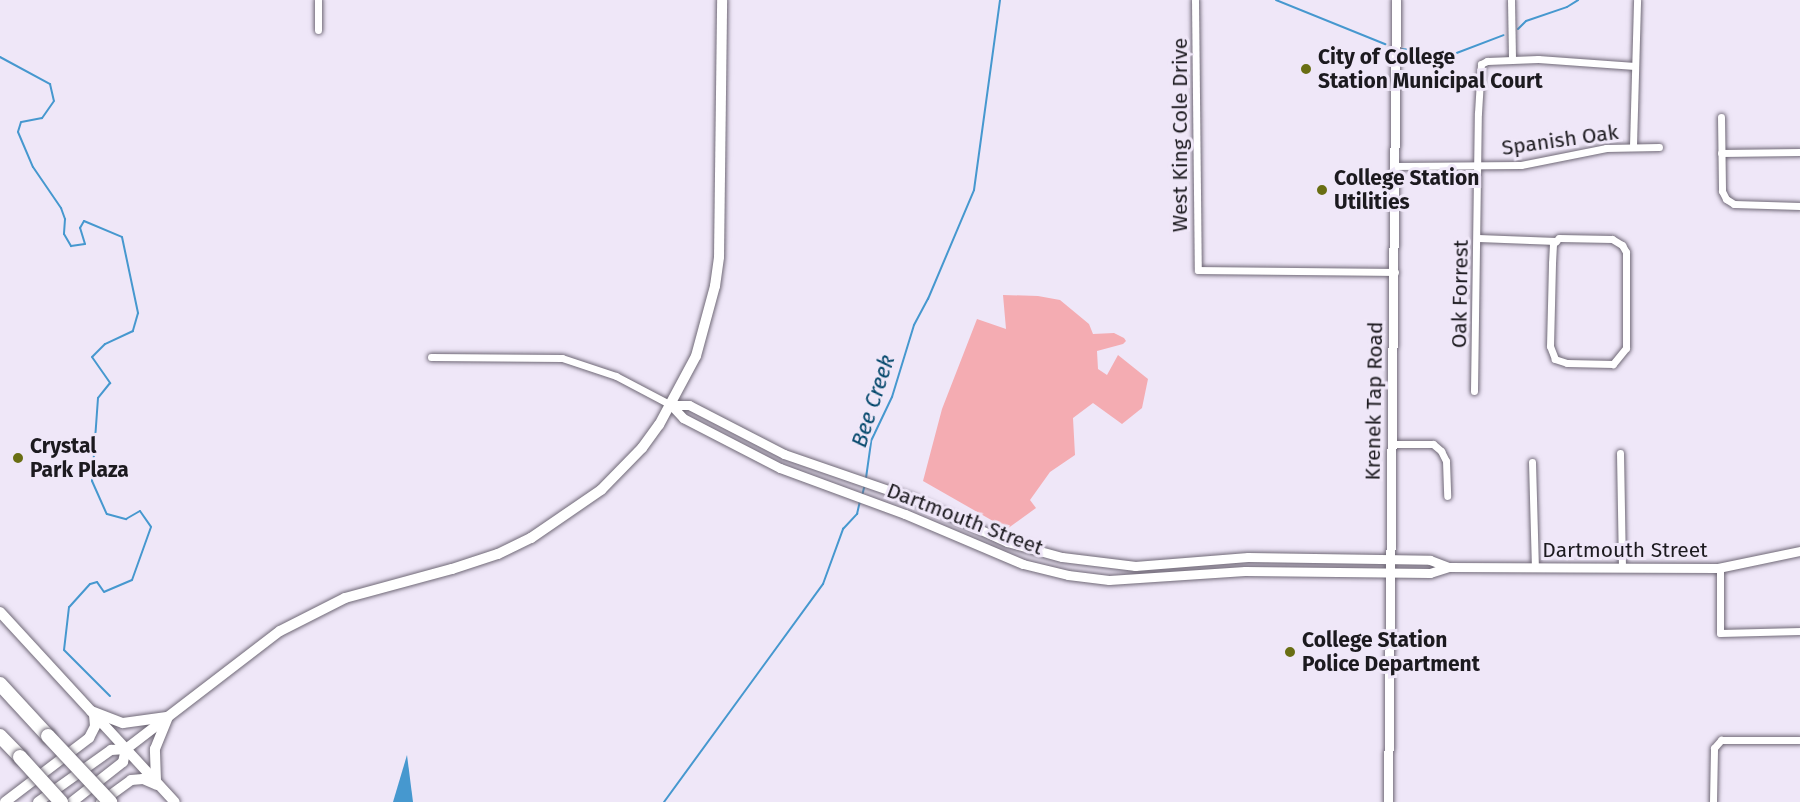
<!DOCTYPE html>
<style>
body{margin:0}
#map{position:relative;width:1800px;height:802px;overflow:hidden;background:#efe7f8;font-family:"Fira Sans",sans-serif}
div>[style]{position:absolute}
.green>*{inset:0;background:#f4acb2}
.water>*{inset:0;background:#4698cf}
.stream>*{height:2px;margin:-1px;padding:0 1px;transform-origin:1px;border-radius:1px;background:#4698cf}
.roads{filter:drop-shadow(0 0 2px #6f6876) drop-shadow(0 0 2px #6f6876)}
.minor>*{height:7px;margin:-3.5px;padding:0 3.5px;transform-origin:3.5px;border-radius:3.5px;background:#fff}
.tertiary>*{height:9px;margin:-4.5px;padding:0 4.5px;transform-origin:4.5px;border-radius:4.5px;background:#fff}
.secondary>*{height:10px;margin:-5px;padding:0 5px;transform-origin:5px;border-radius:5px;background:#fff}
.primary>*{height:10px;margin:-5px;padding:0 5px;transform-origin:5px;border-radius:5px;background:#fff}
.motorway>*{height:14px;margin:-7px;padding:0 7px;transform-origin:7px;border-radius:7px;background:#fff}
.bridges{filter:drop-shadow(0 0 2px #6f6876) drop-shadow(0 0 2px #6f6876)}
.motorway-bridge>*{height:14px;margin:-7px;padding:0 7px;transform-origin:7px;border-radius:7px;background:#fff}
.dots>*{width:16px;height:16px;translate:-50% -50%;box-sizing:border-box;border:3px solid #efe7f8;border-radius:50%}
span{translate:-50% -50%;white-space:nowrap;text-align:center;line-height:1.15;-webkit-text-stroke:6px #efe7f8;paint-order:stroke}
.poi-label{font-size:21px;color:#1c1a1f;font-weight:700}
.left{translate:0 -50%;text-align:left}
.street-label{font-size:21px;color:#1c1a1f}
.water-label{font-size:22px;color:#03476b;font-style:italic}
</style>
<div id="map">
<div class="green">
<div style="clip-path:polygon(1003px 295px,1038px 296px,1060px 300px,1089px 324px,1093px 334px,1114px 333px,1124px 338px,1126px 341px,1123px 344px,1097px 351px,1098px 369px,1107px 375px,1118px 355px,1148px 379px,1142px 408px,1122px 424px,1093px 403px,1073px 418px,1075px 455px,1050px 472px,1030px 500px,1036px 508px,1007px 529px,923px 481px,942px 409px,977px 319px,1006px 329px)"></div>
</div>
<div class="water">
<div style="clip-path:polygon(407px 755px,413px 802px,393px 802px)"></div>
</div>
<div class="stream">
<div style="left:1276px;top:0;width:118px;rotate:22deg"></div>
<div style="left:1518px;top:29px;width:11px;rotate:-45deg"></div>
<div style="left:1526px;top:21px;width:43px;rotate:-18.9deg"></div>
<div style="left:1567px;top:7px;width:13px;rotate:-32deg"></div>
<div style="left:1402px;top:49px;width:52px;rotate:5.5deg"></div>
<div style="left:1454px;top:54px;width:53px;rotate:-20.8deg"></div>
<div style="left:0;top:57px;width:57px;rotate:28.4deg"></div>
<div style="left:50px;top:84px;width:17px;rotate:77deg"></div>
<div style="left:54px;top:101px;width:21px;rotate:125deg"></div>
<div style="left:42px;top:118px;width:21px;rotate:169deg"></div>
<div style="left:21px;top:122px;width:10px;rotate:107deg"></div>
<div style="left:18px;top:132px;width:38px;rotate:67deg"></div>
<div style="left:33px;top:167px;width:50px;rotate:55.7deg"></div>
<div style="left:61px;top:208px;width:12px;rotate:70deg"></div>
<div style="left:65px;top:219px;width:15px;rotate:94deg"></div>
<div style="left:64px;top:234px;width:14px;rotate:60deg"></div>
<div style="left:71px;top:246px;width:14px;rotate:-8deg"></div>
<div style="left:85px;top:244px;width:17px;rotate:-107deg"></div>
<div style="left:80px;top:228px;width:8px;rotate:-60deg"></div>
<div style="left:84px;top:221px;width:41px;rotate:22.8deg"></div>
<div style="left:122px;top:237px;width:78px;rotate:78.1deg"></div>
<div style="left:138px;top:313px;width:19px;rotate:106deg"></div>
<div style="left:133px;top:331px;width:31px;rotate:155deg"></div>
<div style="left:105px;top:344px;width:18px;rotate:135deg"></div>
<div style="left:92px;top:357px;width:32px;rotate:55deg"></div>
<div style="left:110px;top:383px;width:19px;rotate:129deg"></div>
<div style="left:98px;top:398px;width:83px;rotate:94.1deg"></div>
<div style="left:92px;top:481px;width:36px;rotate:66deg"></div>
<div style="left:107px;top:514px;width:20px;rotate:15deg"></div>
<div style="left:126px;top:519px;width:16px;rotate:-30deg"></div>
<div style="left:140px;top:511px;width:19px;rotate:55deg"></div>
<div style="left:151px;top:527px;width:56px;rotate:109.7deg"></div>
<div style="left:132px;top:580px;width:30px;rotate:157deg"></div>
<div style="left:104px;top:592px;width:12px;rotate:-125deg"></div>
<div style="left:97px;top:582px;width:7px;rotate:164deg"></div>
<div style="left:90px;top:584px;width:31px;rotate:132deg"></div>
<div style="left:69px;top:607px;width:43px;rotate:96.6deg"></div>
<div style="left:64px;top:650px;width:65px;rotate:45deg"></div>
<div style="left:866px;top:478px;width:37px;rotate:-82deg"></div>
<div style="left:871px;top:441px;width:49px;rotate:-64.5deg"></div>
<div style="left:892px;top:397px;width:75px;rotate:-73deg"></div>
<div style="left:914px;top:325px;width:30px;rotate:-62deg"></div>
<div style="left:928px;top:299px;width:118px;rotate:-67.1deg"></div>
<div style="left:974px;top:190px;width:192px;rotate:-82.2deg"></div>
<div style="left:862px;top:496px;width:12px;rotate:-76deg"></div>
<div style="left:664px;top:802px;width:270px;rotate:-53.9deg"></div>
<div style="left:823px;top:584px;width:59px;rotate:-70deg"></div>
<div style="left:843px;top:529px;width:21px;rotate:-47deg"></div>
<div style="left:857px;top:514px;width:13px;rotate:-77deg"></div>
</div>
<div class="roads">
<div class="minor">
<div style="left:1195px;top:0;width:270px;rotate:89.4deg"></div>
<div style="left:1198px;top:270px;width:197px;rotate:0.6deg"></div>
<div style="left:1511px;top:0;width:59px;rotate:89deg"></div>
<div style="left:318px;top:30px;width:30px;rotate:-90deg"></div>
<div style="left:1721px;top:117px;width:74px;rotate:89.2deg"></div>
<div style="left:1722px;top:191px;width:9px;rotate:63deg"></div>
<div style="left:1726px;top:199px;width:9px;rotate:32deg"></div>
<div style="left:1734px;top:204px;width:66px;rotate:1.7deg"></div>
<div style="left:1633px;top:146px;width:146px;rotate:-88.4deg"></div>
<div style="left:1721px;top:153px;width:79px;rotate:-0.7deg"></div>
<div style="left:1394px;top:166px;width:127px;rotate:-0.5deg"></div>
<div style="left:1521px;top:165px;width:87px;rotate:-11.3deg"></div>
<div style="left:1606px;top:148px;width:53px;rotate:-1.1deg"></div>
<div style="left:1478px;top:238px;width:78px;rotate:2.2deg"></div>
<div style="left:1559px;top:238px;width:53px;rotate:1.1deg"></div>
<div style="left:1612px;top:239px;width:12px;rotate:31deg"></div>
<div style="left:1622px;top:245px;width:8px;rotate:60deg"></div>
<div style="left:1626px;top:252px;width:96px;rotate:90deg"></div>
<div style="left:1626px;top:348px;width:21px;rotate:129deg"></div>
<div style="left:1613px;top:364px;width:46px;rotate:-178.8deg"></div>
<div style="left:1567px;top:363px;width:13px;rotate:-162deg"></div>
<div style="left:1555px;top:359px;width:14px;rotate:-111deg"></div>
<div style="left:1550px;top:346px;width:83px;rotate:-88.6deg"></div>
<div style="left:1552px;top:263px;width:19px;rotate:-87deg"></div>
<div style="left:1553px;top:244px;width:8px;rotate:-45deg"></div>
<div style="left:431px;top:357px;width:131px;rotate:0.4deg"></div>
<div style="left:562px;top:358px;width:57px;rotate:18.4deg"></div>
<div style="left:616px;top:376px;width:62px;rotate:27.8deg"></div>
<div style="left:1474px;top:391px;width:278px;rotate:-89.2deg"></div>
<div style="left:1478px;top:113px;width:49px;rotate:-86.5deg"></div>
<div style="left:1481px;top:64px;width:7px;rotate:-27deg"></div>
<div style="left:1487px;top:61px;width:51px;rotate:-2.2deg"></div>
<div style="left:1538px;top:59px;width:97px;rotate:4.1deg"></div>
<div style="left:1391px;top:444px;width:42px"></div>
<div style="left:1433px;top:444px;width:11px;rotate:41deg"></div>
<div style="left:1441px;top:451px;width:11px;rotate:63deg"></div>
<div style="left:1446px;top:461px;width:35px;rotate:88deg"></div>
<div style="left:1620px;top:453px;width:114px;rotate:89deg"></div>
<div style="left:1532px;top:462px;width:105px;rotate:88.4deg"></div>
<div style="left:1720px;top:568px;width:65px;rotate:90deg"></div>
<div style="left:1720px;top:633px;width:80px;rotate:-1.4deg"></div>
<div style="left:1713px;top:802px;width:54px;rotate:-88.9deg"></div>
<div style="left:1714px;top:748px;width:11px;rotate:-49deg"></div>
<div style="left:1721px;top:740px;width:79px"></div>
</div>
<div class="tertiary">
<div style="left:671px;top:405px;width:18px;rotate:47deg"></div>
<div style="left:683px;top:418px;width:109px;rotate:27.3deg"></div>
<div style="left:780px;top:468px;width:133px;rotate:20.2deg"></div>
<div style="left:905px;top:514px;width:128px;rotate:23deg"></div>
<div style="left:1023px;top:564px;width:46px;rotate:13.7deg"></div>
<div style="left:1068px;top:575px;width:41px;rotate:7deg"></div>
<div style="left:1109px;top:580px;width:136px;rotate:-3.8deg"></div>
<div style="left:1245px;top:571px;width:185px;rotate:0.6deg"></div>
<div style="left:1430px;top:573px;width:19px;rotate:-18deg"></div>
<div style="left:1448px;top:567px;width:270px;rotate:0.2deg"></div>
<div style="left:1718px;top:568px;width:84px;rotate:-11.7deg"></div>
<div style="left:671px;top:405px;width:18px"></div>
<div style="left:689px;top:405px;width:107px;rotate:27.3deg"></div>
<div style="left:784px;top:454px;width:134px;rotate:19.1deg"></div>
<div style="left:911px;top:498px;width:106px;rotate:24.6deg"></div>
<div style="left:1007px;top:542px;width:57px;rotate:15.3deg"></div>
<div style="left:1062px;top:557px;width:74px;rotate:7deg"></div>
<div style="left:1135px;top:566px;width:113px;rotate:-4.6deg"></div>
<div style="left:1248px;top:557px;width:182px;rotate:0.9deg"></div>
<div style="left:1430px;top:560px;width:19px;rotate:21deg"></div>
<div style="left:1388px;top:802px;width:802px;rotate:-89.43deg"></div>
</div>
<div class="secondary">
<div style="left:0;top:612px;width:258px;rotate:47.4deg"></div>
<div style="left:5px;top:802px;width:106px;rotate:-37.3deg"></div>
<div style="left:89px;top:738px;width:13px;rotate:-63deg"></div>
<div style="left:95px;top:726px;width:12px;rotate:-95deg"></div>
<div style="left:101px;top:802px;width:37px;rotate:-36deg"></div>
<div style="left:131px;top:780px;width:12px;rotate:-5deg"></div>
<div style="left:143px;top:779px;width:15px;rotate:23deg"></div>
</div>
<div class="primary">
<div style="left:91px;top:711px;width:34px;rotate:21deg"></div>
<div style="left:123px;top:723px;width:44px;rotate:-7.8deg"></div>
<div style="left:156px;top:781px;width:32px;rotate:-92deg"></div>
<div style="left:155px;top:749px;width:35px;rotate:-68deg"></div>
<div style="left:38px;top:802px;width:90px;rotate:-35.5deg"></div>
<div style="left:111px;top:750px;width:15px;rotate:-4deg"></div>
<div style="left:126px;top:749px;width:194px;rotate:-37.5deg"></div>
<div style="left:280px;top:631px;width:73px;rotate:-26.9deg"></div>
<div style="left:345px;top:598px;width:111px;rotate:-15.2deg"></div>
<div style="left:452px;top:569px;width:48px;rotate:-18.1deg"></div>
<div style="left:498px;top:554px;width:37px;rotate:-26deg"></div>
<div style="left:531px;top:538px;width:85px;rotate:-34.4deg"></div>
<div style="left:601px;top:490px;width:59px;rotate:-45.7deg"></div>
<div style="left:642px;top:448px;width:29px;rotate:-54deg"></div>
<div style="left:659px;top:425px;width:78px;rotate:-61.8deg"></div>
<div style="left:696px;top:356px;width:73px;rotate:-74.8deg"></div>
<div style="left:715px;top:286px;width:29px;rotate:-82deg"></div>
<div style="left:719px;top:257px;width:257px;rotate:-89.3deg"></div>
<div style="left:72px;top:802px;width:65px;rotate:-38.1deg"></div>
<div style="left:123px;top:762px;width:13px;rotate:-77deg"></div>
</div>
<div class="motorway">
<div style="left:0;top:684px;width:71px;rotate:47.3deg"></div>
<div style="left:0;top:736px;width:29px;rotate:46deg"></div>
</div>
</div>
<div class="bridges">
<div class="motorway-bridge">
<div style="left:48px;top:736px;width:91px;rotate:46.8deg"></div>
<div style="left:20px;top:757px;width:61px;rotate:47.7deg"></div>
</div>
</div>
<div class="dots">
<div style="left:1306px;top:69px;background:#696e13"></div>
<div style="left:1322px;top:190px;background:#696e13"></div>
<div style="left:18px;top:458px;background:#696e13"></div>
<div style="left:1290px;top:652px;background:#696e13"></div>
</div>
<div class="poi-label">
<span class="left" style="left:1318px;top:69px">City of College<br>Station Municipal Court</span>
<span class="left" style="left:1334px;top:190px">College Station<br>Utilities</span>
<span class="left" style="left:30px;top:458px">Crystal<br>Park Plaza</span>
<span class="left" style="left:1302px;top:652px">College Station<br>Police Department</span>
</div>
<div class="street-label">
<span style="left:1180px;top:135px;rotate:-90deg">West King Cole Drive</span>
<span style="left:1560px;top:140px;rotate:-8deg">Spanish Oak</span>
<span style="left:1460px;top:294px;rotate:-89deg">Oak Forrest</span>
<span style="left:1374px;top:401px;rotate:-89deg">Krenek Tap Road</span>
<span style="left:965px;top:519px;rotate:21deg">Dartmouth Street</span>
<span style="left:1625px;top:550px">Dartmouth Street</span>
</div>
<div class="water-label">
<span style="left:873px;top:401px;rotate:-72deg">Bee Creek</span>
</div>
</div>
